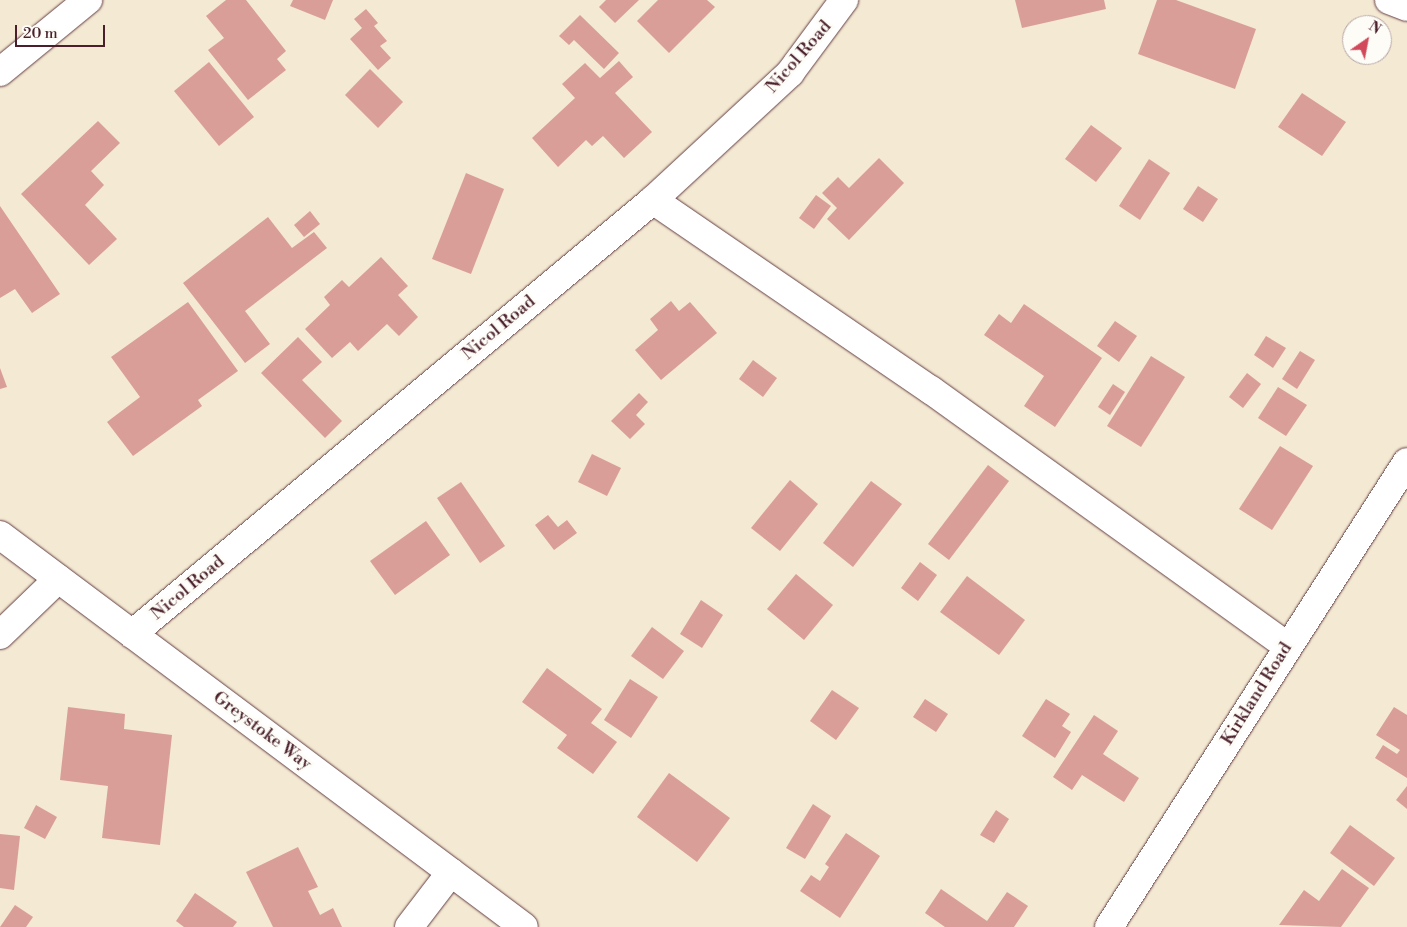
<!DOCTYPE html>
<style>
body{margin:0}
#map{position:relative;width:1407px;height:927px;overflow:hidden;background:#f4e9d2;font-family:"Libre Bodoni",serif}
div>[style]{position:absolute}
.building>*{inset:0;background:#da9e99}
.roads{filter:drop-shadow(0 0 1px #643d44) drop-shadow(0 0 1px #643d44)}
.minor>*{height:28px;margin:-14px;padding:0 14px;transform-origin:14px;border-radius:14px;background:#fff}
span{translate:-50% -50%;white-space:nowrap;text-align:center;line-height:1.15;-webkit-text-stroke:5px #fdfcf7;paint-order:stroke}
.street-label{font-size:18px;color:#4a1f2b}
.north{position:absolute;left:1342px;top:15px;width:50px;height:50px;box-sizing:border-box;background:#fdfcf7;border:1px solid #b5a4a5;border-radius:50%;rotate:33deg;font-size:14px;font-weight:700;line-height:20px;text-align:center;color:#4a1f2b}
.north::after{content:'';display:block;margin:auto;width:18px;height:22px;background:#d1495b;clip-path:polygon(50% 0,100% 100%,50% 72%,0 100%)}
.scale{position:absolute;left:15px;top:25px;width:90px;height:22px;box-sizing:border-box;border:2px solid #4a1f2b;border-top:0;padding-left:6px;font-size:15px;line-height:18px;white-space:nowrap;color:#4a1f2b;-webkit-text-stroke:4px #fdfcf7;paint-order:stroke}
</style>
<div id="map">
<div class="building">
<div style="clip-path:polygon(226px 0,246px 0,286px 51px,277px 59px,286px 70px,248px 100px,208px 50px,224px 38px,206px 16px)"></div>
<div style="clip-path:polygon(293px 0,333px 0,325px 20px,290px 6px)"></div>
<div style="clip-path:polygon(606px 0,639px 0,615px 23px,599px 7px)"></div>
<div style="clip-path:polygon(658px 0,707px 0,715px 7px,669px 53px,637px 21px)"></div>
<div style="clip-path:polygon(1015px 0,1104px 0,1106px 9px,1022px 28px)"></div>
<div style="clip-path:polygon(1157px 0,1176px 0,1256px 29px,1235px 89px,1138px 54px)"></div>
<div style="clip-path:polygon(366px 9px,378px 23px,374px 26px,387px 41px,380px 46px,391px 58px,378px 70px,350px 39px,362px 28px,354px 19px)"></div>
<div style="clip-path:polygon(580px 15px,619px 53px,604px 69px,574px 40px,569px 45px,559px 36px)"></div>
<div style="clip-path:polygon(619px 61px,633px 77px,615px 93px,652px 132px,624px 158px,603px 136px,592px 146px,586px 140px,558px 167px,532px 138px,575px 98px,562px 84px,585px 63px,600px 78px)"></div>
<div style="clip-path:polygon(209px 62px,254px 117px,219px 146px,174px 91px)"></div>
<div style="clip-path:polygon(370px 69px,403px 102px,378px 128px,345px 95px)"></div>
<div style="clip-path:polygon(1302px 93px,1346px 122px,1322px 156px,1278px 127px)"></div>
<div style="clip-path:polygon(98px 121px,120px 143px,91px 171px,104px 185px,85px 205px,117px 239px,89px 265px,21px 194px)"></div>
<div style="clip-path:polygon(1091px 125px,1122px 148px,1096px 182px,1065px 159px)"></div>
<div style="clip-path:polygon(879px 158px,904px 183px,849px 240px,827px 219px,837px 208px,822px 193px,838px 177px,849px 188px)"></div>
<div style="clip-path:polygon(1149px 159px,1170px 173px,1140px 220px,1119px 206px)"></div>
<div style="clip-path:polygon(466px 173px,504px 189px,471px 274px,432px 259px)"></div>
<div style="clip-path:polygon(1198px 186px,1218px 199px,1203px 222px,1183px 209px)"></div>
<div style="clip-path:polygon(816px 195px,831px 206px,814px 229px,799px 218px)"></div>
<div style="clip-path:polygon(0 206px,60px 294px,32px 313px,15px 289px,0 298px)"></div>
<div style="clip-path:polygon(310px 211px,320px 224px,304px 237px,294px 225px)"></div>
<div style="clip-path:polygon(268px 217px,292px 248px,314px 232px,327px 248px,245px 311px,270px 344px,245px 363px,183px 283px)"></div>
<div style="clip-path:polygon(381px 257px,408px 286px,398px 295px,418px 317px,399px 336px,387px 324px,358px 351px,350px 342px,332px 358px,305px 329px,330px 305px,324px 297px,342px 280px,349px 287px)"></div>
<div style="clip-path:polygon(671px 301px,679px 311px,690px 302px,717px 333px,661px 380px,635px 350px,658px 330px,650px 319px)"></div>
<div style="clip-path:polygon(188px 302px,238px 371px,198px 400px,202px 406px,133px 456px,107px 422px,140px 397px,111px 357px)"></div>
<div style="clip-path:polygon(1024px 304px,1102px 358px,1055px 427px,1024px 406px,1044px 376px,984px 335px,999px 314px,1011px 323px)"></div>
<div style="clip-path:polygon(1115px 321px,1137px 336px,1119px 362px,1097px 346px)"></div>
<div style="clip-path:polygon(1266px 336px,1286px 348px,1273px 368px,1254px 355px)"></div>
<div style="clip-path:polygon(298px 337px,322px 362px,302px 380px,342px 421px,325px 438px,261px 373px)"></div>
<div style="clip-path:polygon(1300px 351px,1315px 360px,1297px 389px,1282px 379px)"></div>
<div style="clip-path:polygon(1151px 356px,1185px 377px,1141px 447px,1107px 426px)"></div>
<div style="clip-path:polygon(753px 360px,777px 378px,763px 397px,739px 379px)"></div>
<div style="clip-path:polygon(0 368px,7px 387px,0 389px)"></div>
<div style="clip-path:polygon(1247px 373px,1261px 384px,1243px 408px,1229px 397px)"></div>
<div style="clip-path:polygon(1113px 384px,1125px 392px,1110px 415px,1098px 407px)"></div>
<div style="clip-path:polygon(1278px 387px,1307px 405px,1286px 436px,1258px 418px)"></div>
<div style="clip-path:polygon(639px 393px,648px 402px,636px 415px,645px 424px,630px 439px,611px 421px)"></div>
<div style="clip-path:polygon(1280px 446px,1313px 466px,1272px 530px,1239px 509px)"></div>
<div style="clip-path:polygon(592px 454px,621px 468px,607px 496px,578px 482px)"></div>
<div style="clip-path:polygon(988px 465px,1009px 481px,949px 560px,928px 544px)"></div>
<div style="clip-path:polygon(790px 480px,818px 504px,780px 551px,751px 528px)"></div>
<div style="clip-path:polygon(871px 481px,902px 504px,853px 567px,823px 543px)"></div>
<div style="clip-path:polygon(461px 482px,505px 546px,480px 563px,437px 498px)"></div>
<div style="clip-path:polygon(548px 515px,558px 527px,567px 520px,577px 533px,554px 550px,535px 525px)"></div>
<div style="clip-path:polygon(426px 521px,450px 555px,395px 595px,370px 561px)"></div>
<div style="clip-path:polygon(920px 562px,937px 575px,918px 601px,901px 588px)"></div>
<div style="clip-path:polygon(796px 574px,833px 605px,804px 640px,767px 609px)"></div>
<div style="clip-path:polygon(967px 576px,1025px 620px,999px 655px,940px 612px)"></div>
<div style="clip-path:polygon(701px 600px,723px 615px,702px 648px,680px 634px)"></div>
<div style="clip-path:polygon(652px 627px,684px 651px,663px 679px,631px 656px)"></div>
<div style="clip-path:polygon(547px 668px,602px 709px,591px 723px,617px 742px,593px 774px,557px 748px,567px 735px,522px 702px)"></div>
<div style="clip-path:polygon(630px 679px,658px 697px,631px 738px,604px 720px)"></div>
<div style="clip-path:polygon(832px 690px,859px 708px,836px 740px,810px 721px)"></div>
<div style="clip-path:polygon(925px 699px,948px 714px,936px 732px,913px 717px)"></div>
<div style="clip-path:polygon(1046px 699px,1070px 714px,1062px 726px,1071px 732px,1055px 758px,1022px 736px)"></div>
<div style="clip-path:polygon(68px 707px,125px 714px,124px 729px,172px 735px,160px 845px,102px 838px,108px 786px,60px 780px)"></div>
<div style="clip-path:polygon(1394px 707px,1407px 715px,1407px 778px,1375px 758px,1383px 745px,1397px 754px,1400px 750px,1376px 735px)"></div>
<div style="clip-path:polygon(1094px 715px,1118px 731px,1103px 754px,1139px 778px,1124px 802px,1082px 775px,1072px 790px,1053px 777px)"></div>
<div style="clip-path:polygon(669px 773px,730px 818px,697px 862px,637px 817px)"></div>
<div style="clip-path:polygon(1407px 786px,1407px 809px,1396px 800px)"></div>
<div style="clip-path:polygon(813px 804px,831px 816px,805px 859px,786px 848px)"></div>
<div style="clip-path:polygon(36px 805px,57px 817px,45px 839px,24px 828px)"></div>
<div style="clip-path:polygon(996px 810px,1009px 819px,994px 843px,980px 835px)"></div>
<div style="clip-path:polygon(1350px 825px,1395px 858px,1374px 886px,1330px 853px)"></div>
<div style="clip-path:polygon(846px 833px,880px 856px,840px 918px,800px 891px,811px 875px,820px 881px,829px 867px,825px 864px)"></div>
<div style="clip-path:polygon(0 834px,20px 836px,14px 890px,0 888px)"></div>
<div style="clip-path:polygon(298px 847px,318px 887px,308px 891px,320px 915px,333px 908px,342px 927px,273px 927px,246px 872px)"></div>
<div style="clip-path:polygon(1342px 869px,1369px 888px,1341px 927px,1279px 925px,1304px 890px,1319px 901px)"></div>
<div style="clip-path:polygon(941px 889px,987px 921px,1007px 892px,1028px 906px,1014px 927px,945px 927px,925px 913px)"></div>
<div style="clip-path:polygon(195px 893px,237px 922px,233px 927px,184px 927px,176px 921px)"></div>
<div style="clip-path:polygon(15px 905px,33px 917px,26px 927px,0 927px)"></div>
</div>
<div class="roads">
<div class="minor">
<div style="left:1389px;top:0;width:19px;rotate:21deg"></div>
<div style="left:0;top:72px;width:114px;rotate:-39.3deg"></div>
<div style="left:653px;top:200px;width:337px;rotate:34.4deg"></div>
<div style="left:931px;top:390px;width:438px;rotate:35.7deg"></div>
<div style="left:0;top:535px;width:654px;rotate:36.8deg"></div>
<div style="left:132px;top:634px;width:678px;rotate:-39.79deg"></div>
<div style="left:653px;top:200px;width:187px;rotate:-42.8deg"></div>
<div style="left:790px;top:73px;width:91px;rotate:-53.5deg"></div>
<div style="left:0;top:635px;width:81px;rotate:-44deg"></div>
<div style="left:409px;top:927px;width:69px;rotate:-52.6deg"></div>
<div style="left:1109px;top:927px;width:552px;rotate:-57.35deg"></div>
</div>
</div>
<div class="street-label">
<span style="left:799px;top:57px;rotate:-49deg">Nicol Road</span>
<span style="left:499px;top:328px;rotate:-40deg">Nicol Road</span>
<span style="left:188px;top:588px;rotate:-40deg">Nicol Road</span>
<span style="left:1257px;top:694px;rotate:-58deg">Kirkland Road</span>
<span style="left:262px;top:731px;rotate:37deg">Greystoke Way</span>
</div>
<div class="north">N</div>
<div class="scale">20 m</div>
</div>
